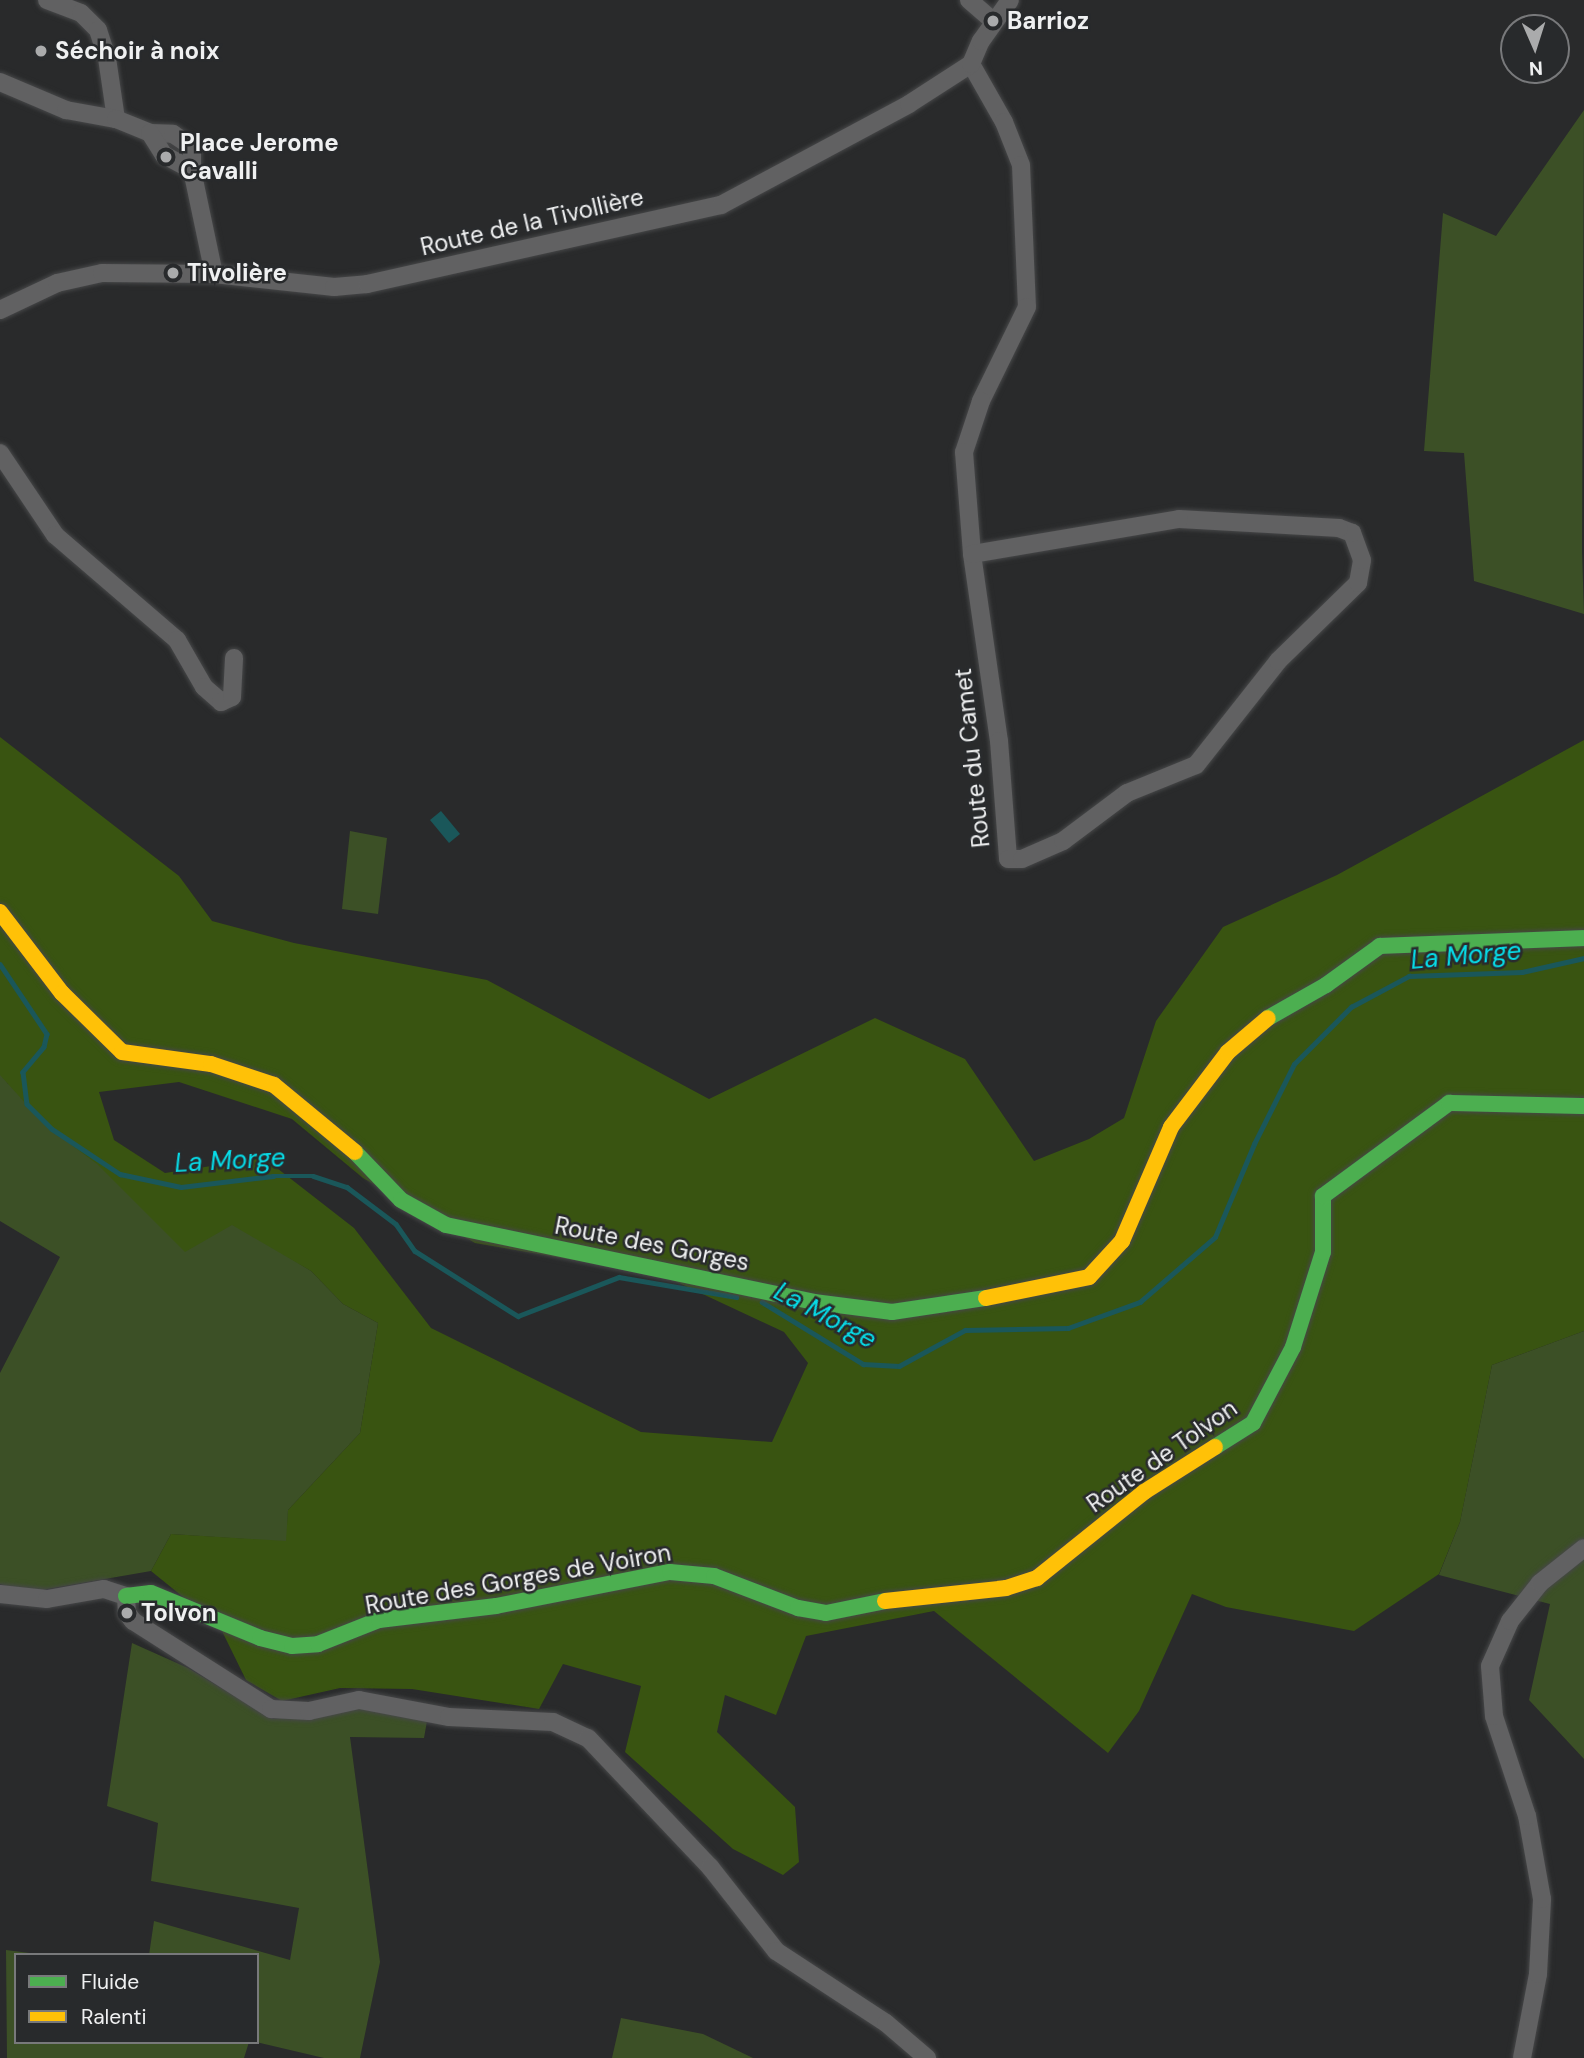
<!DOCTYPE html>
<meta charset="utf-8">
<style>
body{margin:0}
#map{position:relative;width:1584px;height:2058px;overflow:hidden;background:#292a2b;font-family:"DM Sans",sans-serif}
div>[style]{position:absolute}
.green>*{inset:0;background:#3c5026}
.forest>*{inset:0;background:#395411}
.water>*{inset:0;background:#1a575a}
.stream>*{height:4.5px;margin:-2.25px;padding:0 2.25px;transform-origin:2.25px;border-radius:2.25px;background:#1a575a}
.roads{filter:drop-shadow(0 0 2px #464748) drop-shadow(0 0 2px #464748)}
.street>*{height:18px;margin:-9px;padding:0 9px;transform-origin:9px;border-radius:9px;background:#616162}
.fast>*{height:16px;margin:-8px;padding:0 8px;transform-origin:8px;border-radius:8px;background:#4caf50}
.slow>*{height:16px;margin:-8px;padding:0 8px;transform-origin:8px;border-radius:8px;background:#ffc107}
.dots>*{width:19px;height:19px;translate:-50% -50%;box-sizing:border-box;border:4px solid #282a2c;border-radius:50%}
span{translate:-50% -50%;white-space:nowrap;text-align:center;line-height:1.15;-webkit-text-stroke:5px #282a2c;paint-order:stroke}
.poi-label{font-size:24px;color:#eff0f1;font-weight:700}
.left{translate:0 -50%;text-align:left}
.street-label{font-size:24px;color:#eff0f1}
.water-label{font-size:26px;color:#07dce8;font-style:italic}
.legend{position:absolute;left:14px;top:1953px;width:245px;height:91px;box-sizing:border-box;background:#282a2c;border:2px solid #78797b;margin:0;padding:9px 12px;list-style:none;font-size:21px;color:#eff0f1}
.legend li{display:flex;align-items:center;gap:14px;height:35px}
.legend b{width:35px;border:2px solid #78797b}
.north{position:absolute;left:1500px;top:14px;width:70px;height:70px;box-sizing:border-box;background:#282a2c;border:2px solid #78797b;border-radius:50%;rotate:177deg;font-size:19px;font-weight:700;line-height:28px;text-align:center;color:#eff0f1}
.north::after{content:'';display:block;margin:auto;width:24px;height:32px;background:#aaabac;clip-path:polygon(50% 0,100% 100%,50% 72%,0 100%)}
</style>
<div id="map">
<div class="green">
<div style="clip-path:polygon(1584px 110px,1582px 551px,1584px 614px,1474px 581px,1464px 453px,1424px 451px,1443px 213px,1496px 236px)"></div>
<div style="clip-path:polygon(350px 831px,387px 838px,378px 914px,342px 909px)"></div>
<div style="clip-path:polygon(0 1020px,7px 1083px,311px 1271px,343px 1304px,378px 1323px,360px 1433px,288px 1510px,287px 1542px,171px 1534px,151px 1571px,30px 1592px,0 1584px,0 1373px,60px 1257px,0 1221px)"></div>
<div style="clip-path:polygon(1584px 1331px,1584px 1759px,1529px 1700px,1550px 1604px,1439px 1575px,1460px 1522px,1492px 1365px)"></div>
<div style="clip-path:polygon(132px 1643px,188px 1668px,272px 1719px,361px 1708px,427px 1721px,424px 1738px,350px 1737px,380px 1962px,360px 2058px,324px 2058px,256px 2042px,257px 1955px,149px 1955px,154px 1921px,290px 1960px,299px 1908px,151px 1881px,158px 1823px,107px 1806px)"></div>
<div style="clip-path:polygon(6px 1950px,45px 1955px,16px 1955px,16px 2042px,249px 2042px,244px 2058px,7px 2058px)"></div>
<div style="clip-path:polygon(621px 2018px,703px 2034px,753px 2058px,612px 2058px)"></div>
</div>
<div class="forest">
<div style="clip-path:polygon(evenodd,0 737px,179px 876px,212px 921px,294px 943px,487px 980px,709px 1099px,875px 1018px,965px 1059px,1034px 1161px,1089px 1139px,1124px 1118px,1156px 1021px,1223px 927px,1337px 875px,1584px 740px,1584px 1331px,1492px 1365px,1460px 1522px,1439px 1574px,1354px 1631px,1226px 1607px,1192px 1594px,1139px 1711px,1108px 1753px,934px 1611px,806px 1636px,776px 1715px,725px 1695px,717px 1732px,795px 1807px,799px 1862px,783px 1875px,733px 1849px,625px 1752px,641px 1686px,563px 1664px,539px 1709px,412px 1689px,340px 1688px,282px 1701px,246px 1680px,220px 1627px,151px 1571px,171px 1534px,286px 1541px,288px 1510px,360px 1433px,378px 1323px,343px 1304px,311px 1271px,232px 1225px,185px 1252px,97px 1164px,45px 1125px,0 1075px,0 737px,179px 1082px,292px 1119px,363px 1178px,475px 1243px,662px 1275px,784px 1332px,808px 1363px,772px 1442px,641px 1432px,431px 1328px,354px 1228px,264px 1158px,165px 1173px,114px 1140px,99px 1092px,179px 1082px)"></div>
</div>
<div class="water">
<div style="clip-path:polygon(441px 811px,460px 834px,449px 843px,430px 820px)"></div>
</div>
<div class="stream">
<div style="left:0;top:964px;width:84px;rotate:56.1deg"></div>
<div style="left:47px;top:1034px;width:13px;rotate:103deg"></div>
<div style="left:44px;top:1047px;width:33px;rotate:130deg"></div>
<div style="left:23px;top:1072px;width:32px;rotate:83deg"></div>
<div style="left:27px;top:1104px;width:35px;rotate:45deg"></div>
<div style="left:52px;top:1129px;width:82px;rotate:33.5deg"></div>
<div style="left:120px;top:1174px;width:62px;rotate:12deg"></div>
<div style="left:181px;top:1187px;width:93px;rotate:-6.8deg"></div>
<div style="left:273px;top:1176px;width:40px"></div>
<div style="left:313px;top:1176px;width:36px;rotate:18deg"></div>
<div style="left:347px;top:1187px;width:61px;rotate:37.1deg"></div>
<div style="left:396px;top:1224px;width:33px;rotate:55deg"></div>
<div style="left:415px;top:1251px;width:122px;rotate:32.3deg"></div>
<div style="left:518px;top:1316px;width:108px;rotate:-21.1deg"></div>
<div style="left:619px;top:1277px;width:119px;rotate:9.7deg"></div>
<div style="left:762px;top:1302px;width:119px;rotate:31.5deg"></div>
<div style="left:863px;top:1364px;width:36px;rotate:3deg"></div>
<div style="left:899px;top:1366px;width:75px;rotate:-28.6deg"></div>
<div style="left:965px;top:1330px;width:103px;rotate:-1.1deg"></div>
<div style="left:1068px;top:1328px;width:77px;rotate:-19.9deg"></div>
<div style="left:1140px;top:1302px;width:99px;rotate:-40.9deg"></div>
<div style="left:1215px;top:1237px;width:101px;rotate:-67.2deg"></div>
<div style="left:1254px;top:1144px;width:89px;rotate:-63.4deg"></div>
<div style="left:1294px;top:1064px;width:81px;rotate:-45deg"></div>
<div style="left:1351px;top:1007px;width:66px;rotate:-28.1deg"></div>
<div style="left:1409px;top:976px;width:113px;rotate:-2deg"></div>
<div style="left:1522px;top:972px;width:64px;rotate:-12.7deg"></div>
</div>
<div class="roads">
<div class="street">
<div style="left:47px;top:0;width:36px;rotate:21deg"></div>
<div style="left:81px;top:13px;width:24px;rotate:45deg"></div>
<div style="left:98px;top:30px;width:29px;rotate:72deg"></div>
<div style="left:107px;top:58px;width:62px;rotate:81.6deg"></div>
<div style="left:969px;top:0;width:32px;rotate:41deg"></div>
<div style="left:971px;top:64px;width:67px;rotate:60.4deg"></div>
<div style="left:1004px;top:122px;width:46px;rotate:68.4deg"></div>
<div style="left:1021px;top:165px;width:142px;rotate:87.6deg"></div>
<div style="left:1027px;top:307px;width:105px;rotate:116.1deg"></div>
<div style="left:981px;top:401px;width:54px;rotate:108.4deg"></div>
<div style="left:964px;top:452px;width:102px;rotate:85.5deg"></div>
<div style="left:972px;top:554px;width:189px;rotate:81.8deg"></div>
<div style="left:999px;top:741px;width:118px;rotate:85.6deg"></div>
<div style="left:1008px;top:859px;width:14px"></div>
<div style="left:1022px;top:859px;width:45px;rotate:-23.7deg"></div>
<div style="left:1063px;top:841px;width:80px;rotate:-36.9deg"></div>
<div style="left:1127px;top:793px;width:74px;rotate:-22.1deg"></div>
<div style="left:1196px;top:765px;width:132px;rotate:-51.7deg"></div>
<div style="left:1278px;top:661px;width:112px;rotate:-44.3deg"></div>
<div style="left:1358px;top:583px;width:23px;rotate:-80deg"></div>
<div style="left:1362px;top:560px;width:29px;rotate:-110deg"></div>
<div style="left:1352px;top:533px;width:14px;rotate:-159deg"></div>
<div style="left:1339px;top:528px;width:160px;rotate:-176.8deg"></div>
<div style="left:1179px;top:519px;width:210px;rotate:170.4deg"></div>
<div style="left:0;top:82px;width:72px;rotate:23deg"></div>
<div style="left:66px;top:110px;width:51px;rotate:10.2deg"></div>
<div style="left:116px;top:119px;width:37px;rotate:22deg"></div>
<div style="left:150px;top:133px;width:23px;rotate:2deg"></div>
<div style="left:173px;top:134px;width:23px;rotate:34deg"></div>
<div style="left:192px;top:147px;width:23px;rotate:90deg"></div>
<div style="left:192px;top:170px;width:106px;rotate:78.1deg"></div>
<div style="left:150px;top:133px;width:26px;rotate:58deg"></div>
<div style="left:164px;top:155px;width:32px;rotate:28deg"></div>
<div style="left:0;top:310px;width:63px;rotate:-25.3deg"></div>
<div style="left:57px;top:283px;width:46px;rotate:-12.5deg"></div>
<div style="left:102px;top:273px;width:112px;rotate:0.5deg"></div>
<div style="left:214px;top:274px;width:121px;rotate:6.2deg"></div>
<div style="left:334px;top:287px;width:33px;rotate:-5deg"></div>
<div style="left:367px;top:284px;width:363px;rotate:-12.6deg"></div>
<div style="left:721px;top:205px;width:213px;rotate:-28.2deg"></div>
<div style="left:909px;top:104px;width:74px;rotate:-32.8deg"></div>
<div style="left:971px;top:64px;width:25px;rotate:-67deg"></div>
<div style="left:981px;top:41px;width:50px;rotate:-54.7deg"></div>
<div style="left:0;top:453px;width:99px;rotate:56.1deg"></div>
<div style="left:55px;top:535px;width:161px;rotate:40.7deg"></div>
<div style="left:177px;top:640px;width:54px;rotate:60.1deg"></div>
<div style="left:204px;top:687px;width:23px;rotate:41deg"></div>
<div style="left:221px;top:702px;width:12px;rotate:-24deg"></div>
<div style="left:232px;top:697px;width:39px;rotate:-87deg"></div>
<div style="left:0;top:1594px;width:47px;rotate:6.1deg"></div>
<div style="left:47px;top:1599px;width:58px;rotate:-10deg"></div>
<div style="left:104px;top:1589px;width:23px;rotate:18deg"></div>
<div style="left:126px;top:1596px;width:17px;rotate:87deg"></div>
<div style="left:127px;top:1613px;width:10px;rotate:53deg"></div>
<div style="left:133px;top:1621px;width:164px;rotate:32.5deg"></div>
<div style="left:271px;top:1709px;width:38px;rotate:3deg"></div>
<div style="left:309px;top:1711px;width:51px;rotate:-12.4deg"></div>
<div style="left:359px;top:1700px;width:92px;rotate:10.7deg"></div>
<div style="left:449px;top:1717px;width:104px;rotate:2.8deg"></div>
<div style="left:553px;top:1722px;width:38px;rotate:25deg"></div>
<div style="left:588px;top:1738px;width:178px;rotate:46.6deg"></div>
<div style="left:710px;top:1867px;width:107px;rotate:51.8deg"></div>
<div style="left:776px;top:1951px;width:131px;rotate:33.2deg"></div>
<div style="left:886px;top:2023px;width:54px;rotate:40.5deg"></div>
<div style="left:1522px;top:2058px;width:86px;rotate:-79.2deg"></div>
<div style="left:1538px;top:1974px;width:75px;rotate:-86.9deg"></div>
<div style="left:1542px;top:1899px;width:84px;rotate:-100.2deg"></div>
<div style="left:1527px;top:1816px;width:105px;rotate:-108.3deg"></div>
<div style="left:1494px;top:1716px;width:50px;rotate:-94.6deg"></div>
<div style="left:1490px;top:1666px;width:49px;rotate:-66deg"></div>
<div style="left:1510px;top:1621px;width:48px;rotate:-51.7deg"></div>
<div style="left:1540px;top:1583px;width:56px;rotate:-38.5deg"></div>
</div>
<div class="fast">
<div style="left:1268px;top:1018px;width:67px;rotate:-29.6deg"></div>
<div style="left:1326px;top:985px;width:67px;rotate:-35.8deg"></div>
<div style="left:1380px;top:946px;width:204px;rotate:-2.2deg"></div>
<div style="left:355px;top:1152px;width:66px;rotate:46.2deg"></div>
<div style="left:401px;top:1200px;width:51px;rotate:29.1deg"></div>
<div style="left:446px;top:1225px;width:376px;rotate:11.8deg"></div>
<div style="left:814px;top:1302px;width:79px;rotate:7.3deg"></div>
<div style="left:892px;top:1312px;width:95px;rotate:-8.5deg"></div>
<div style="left:1215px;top:1447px;width:45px;rotate:-32.3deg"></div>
<div style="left:1253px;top:1423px;width:86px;rotate:-62.2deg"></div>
<div style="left:1293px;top:1347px;width:100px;rotate:-72.5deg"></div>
<div style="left:1323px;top:1252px;width:56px;rotate:-90deg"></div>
<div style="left:1323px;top:1196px;width:157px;rotate:-36.4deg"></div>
<div style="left:1449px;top:1103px;width:135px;rotate:1.3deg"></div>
<div style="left:126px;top:1596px;width:25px;rotate:-7deg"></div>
<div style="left:151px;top:1593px;width:118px;rotate:22.4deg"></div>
<div style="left:260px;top:1638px;width:33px;rotate:14deg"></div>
<div style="left:292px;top:1646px;width:26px;rotate:-4deg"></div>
<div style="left:318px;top:1644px;width:66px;rotate:-21.5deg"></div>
<div style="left:379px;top:1620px;width:118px;rotate:-6.8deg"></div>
<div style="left:496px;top:1606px;width:177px;rotate:-11.1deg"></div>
<div style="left:670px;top:1572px;width:44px;rotate:5.2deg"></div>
<div style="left:714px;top:1576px;width:90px;rotate:20.9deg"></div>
<div style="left:798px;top:1608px;width:28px;rotate:10deg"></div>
<div style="left:826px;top:1613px;width:60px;rotate:-11.5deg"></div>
</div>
<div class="slow">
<div style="left:0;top:912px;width:102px;rotate:52.6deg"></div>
<div style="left:62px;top:993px;width:84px;rotate:44.5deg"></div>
<div style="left:122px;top:1052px;width:90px;rotate:7.7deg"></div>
<div style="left:211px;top:1064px;width:66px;rotate:18.4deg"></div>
<div style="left:274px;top:1085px;width:105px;rotate:39.6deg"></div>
<div style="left:986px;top:1298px;width:105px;rotate:-11.5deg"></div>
<div style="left:1089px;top:1277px;width:49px;rotate:-47.5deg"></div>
<div style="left:1122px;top:1241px;width:124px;rotate:-66.7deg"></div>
<div style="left:1171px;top:1127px;width:94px;rotate:-52.8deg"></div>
<div style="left:1228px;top:1052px;width:52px;rotate:-40.4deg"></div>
<div style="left:885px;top:1601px;width:122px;rotate:-6.1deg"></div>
<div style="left:1006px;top:1588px;width:33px;rotate:-18deg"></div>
<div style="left:1037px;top:1578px;width:137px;rotate:-38.8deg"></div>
<div style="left:1144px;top:1492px;width:84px;rotate:-32.4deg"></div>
</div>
</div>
<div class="dots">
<div style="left:993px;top:21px;background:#aaabac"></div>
<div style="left:41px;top:51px;background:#aaabac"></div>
<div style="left:166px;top:157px;background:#aaabac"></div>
<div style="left:173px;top:273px;background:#aaabac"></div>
<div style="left:127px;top:1613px;background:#aaabac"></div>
</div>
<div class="poi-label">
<span class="left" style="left:1007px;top:21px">Barrioz</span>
<span class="left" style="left:55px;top:51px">Séchoir à noix</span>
<span class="left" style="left:180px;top:157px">Place Jerome<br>Cavalli</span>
<span class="left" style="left:187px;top:273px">Tivolière</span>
<span class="left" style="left:141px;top:1613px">Tolvon</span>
</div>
<div class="street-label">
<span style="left:532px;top:222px;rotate:-13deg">Route de la Tivollière</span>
<span style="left:972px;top:758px;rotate:-96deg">Route du Camet</span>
<span style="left:652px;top:1244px;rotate:11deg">Route des Gorges</span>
<span style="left:1162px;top:1456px;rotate:-35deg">Route de Tolvon</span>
<span style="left:518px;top:1579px;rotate:-10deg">Route des Gorges de Voiron</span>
</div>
<div class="water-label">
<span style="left:1466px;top:956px;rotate:-5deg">La Morge</span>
<span style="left:230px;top:1161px;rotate:-3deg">La Morge</span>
<span style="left:825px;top:1316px;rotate:28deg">La Morge</span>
</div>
<ul class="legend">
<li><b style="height:9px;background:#4caf50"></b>Fluide</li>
<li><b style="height:9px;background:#ffc107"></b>Ralenti</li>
</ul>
<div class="north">N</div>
</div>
